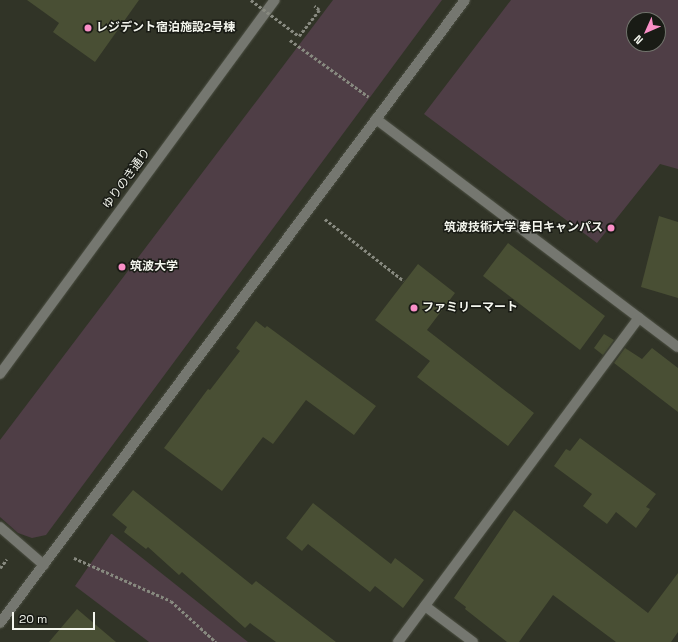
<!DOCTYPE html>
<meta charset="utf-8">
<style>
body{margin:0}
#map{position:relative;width:678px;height:642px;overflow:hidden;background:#313427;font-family:"Space Grotesk","Noto Sans JP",sans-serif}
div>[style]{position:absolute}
.green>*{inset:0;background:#4f3e46}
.building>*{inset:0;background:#494f34}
.path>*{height:2.5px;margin-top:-1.25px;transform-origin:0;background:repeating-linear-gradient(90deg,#87897f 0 3px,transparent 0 5px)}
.roads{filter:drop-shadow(0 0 1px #4c4f43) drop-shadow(0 0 1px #4c4f43)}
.minor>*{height:10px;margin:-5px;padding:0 5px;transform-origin:5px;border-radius:5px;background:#757770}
.path-bridge>*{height:2.5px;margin-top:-1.25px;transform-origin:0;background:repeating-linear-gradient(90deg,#87897f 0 3px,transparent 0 5px)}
.dots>*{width:11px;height:11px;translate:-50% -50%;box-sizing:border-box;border:2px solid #191b15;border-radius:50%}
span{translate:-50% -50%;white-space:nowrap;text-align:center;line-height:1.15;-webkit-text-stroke:3px #191b15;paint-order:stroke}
.poi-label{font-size:12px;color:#f4f6ee;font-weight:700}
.left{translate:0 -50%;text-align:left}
.right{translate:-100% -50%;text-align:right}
.street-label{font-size:12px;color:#f4f6ee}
.north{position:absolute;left:626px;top:12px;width:40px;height:40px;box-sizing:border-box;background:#191b15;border:1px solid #71736c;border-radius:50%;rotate:225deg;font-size:11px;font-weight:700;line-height:16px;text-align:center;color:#f4f6ee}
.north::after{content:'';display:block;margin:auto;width:14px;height:18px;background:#fa8fc7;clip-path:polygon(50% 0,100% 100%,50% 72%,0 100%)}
.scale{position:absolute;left:12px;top:612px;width:83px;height:18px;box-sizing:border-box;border:2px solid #f4f6ee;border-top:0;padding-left:5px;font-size:12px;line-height:14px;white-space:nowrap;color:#f4f6ee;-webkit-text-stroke:3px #191b15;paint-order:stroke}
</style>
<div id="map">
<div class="green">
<div style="clip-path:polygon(333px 0,442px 0,46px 535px,32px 538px,18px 533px,0 517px,0 440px)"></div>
<div style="clip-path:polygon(evenodd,511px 0,678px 0,678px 169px,660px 164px,597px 243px,424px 114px,511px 0,634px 20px,658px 20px,658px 44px,634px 44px,634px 20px)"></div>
<div style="clip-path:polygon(111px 534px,112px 534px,248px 642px,149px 642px,75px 586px)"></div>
</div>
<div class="building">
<div style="clip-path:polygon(27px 0,139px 0,95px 62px,53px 32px,59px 23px)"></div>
<div style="clip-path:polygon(659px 216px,678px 222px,678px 298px,641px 287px)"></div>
<div style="clip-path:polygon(508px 243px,605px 316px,580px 350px,483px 276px)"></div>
<div style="clip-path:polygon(418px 264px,455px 293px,427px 330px,534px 413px,508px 446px,417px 377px,430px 361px,375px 320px)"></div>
<div style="clip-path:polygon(256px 321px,265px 328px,267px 326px,376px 406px,354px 435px,306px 400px,273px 444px,263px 437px,222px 491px,164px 448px,208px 389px,210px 390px,240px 351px,236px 348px)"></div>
<div style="clip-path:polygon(604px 334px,614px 340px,603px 355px,594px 348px)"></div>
<div style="clip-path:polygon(625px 348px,642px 359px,652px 348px,678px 368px,678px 412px,614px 363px)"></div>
<div style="clip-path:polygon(580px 438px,656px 494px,646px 507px,650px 509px,636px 528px,616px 512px,607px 524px,583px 506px,592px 494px,554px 466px,566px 449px,570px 451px)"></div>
<div style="clip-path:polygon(133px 490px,252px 585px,256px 581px,336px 642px,276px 642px,250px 623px,245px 628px,182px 572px,179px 575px,148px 547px,146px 549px,124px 532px,127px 527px,112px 515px)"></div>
<div style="clip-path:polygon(313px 503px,391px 564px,395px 558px,424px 580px,403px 608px,375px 586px,370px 592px,308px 544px,302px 551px,286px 538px)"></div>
<div style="clip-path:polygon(514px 510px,648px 613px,678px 573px,678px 632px,671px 642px,616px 642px,553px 595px,519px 642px,507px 642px,465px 609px,466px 607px,454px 598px)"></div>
<div style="clip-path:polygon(77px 609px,116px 642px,49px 642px)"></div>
</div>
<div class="path">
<div style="left:299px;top:36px;width:33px;rotate:-52deg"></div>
<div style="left:319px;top:10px;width:6px;rotate:-141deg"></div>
<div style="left:290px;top:40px;width:97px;rotate:35.8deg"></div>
<div style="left:325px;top:219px;width:100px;rotate:38.1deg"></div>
<div style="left:74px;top:558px;width:106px;rotate:23.9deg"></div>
<div style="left:171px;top:601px;width:61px;rotate:42.3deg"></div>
<div style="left:0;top:568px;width:11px;rotate:-52deg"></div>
</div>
<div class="roads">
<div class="minor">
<div style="left:376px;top:119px;width:378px;rotate:37.1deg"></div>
<div style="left:0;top:374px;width:464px;rotate:-53.7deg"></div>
<div style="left:0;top:527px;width:58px;rotate:40.8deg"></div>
<div style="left:425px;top:606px;width:60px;rotate:36.9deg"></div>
<div style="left:0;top:623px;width:777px;rotate:-53.26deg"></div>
<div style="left:398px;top:642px;width:404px;rotate:-53.4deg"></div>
</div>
</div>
<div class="path-bridge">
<div style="left:251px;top:0;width:60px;rotate:36.9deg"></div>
</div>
<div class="dots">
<div style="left:88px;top:28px;background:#fa8fc7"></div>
<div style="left:611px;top:228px;background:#fa8fc7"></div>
<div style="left:122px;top:267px;background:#fa8fc7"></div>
<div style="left:414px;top:308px;background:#fa8fc7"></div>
</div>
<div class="poi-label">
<span class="left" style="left:96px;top:28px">レジデント宿泊施設2号棟</span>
<span class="right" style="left:603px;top:228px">筑波技術大学 春日キャンパス</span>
<span class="left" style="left:130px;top:267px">筑波大学</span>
<span class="left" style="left:422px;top:308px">ファミリーマート</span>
</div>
<div class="street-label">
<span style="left:127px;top:179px;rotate:-54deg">ゆりのき通り</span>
</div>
<div class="north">N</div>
<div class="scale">20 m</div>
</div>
